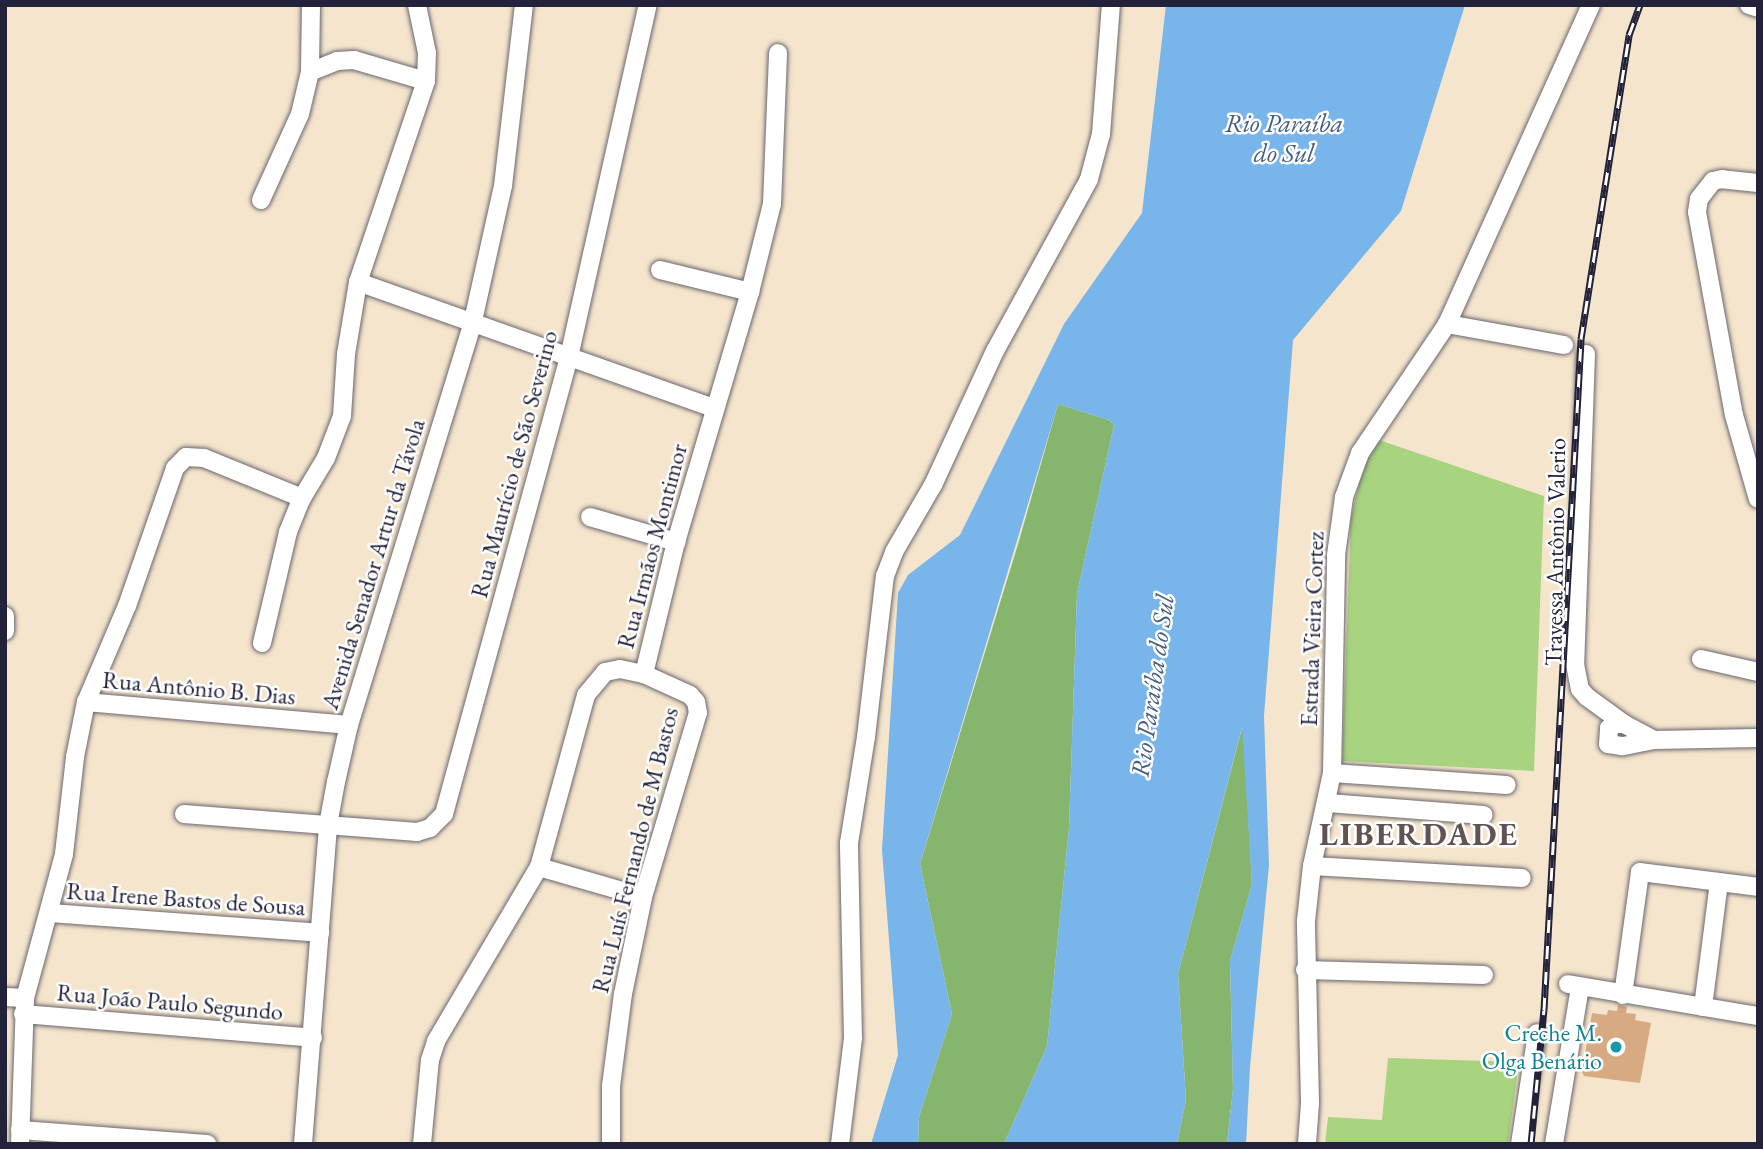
<!DOCTYPE html>
<meta charset="utf-8">
<style>
body{margin:0}
#map{position:relative;width:1763px;height:1149px;overflow:hidden;background:#f4e5cc;font-family:"EB Garamond",serif}
div>[style]{position:absolute}
.green>*{inset:0;background:#a8d37f}
.forest>*{inset:0;background:#86b56e}
.water>*{inset:0;background:#77b5ea}
.building>*{inset:0;background:#d7aa81}
.roads{filter:drop-shadow(0 0 2px #6c666e) drop-shadow(0 0 2px #6c666e)}
.minor>*{height:18px;margin:-9px;padding:0 9px;transform-origin:9px;border-radius:9px;background:#fff}
.rail>*{height:7px;margin-top:-3.5px;transform-origin:0;background:repeating-linear-gradient(90deg,#fff 0 13px,#22223b 0 26px);box-sizing:border-box;border-block:2px solid #22223b}
.dots>*{width:19px;height:19px;translate:-50% -50%;box-sizing:border-box;border:4px solid #fff;border-radius:50%}
span{translate:-50% -50%;white-space:nowrap;text-align:center;line-height:1.15;-webkit-text-stroke:5px #fff;paint-order:stroke}
.street-label{font-size:24px;color:#22223b}
.culture-label{font-size:24px;color:#0d838f}
.right{translate:-100% -50%;text-align:right}
.water-label{font-size:26px;color:#445d81;font-style:italic}
.district-label{font-size:32px;color:#615254;font-weight:700;letter-spacing:2px}
.frame{position:absolute;inset:0;border:7px solid #22223b;pointer-events:none}
</style>
<div id="map">
<div class="green">
<div style="clip-path:polygon(1379px 440px,1544px 496px,1534px 771px,1342px 761px,1351px 518px,1363px 468px)"></div>
<div style="clip-path:polygon(1388px 1058px,1519px 1062px,1508px 1144px,1325px 1144px,1328px 1117px,1382px 1120px)"></div>
</div>
<div class="forest">
<div style="clip-path:polygon(1058px 404px,1109px 420px,1114px 425px,1077px 594px,1069px 828px,1047px 1046px,1004px 1144px,918px 1144px,919px 1117px,952px 1014px,920px 864px,1019px 541px)"></div>
<div style="clip-path:polygon(1243px 724px,1252px 884px,1230px 961px,1233px 1089px,1227px 1144px,1177px 1144px,1186px 1100px,1178px 974px)"></div>
</div>
<div class="water">
<div style="clip-path:polygon(1166px 5px,1465px 5px,1401px 211px,1293px 340px,1264px 716px,1269px 865px,1250px 1067px,1246px 1144px,1227px 1144px,1233px 1089px,1230px 961px,1252px 884px,1242px 727px,1178px 974px,1186px 1100px,1177px 1144px,1004px 1144px,1047px 1046px,1069px 828px,1077px 594px,1114px 425px,1109px 420px,1058px 404px,920px 864px,952px 1014px,919px 1117px,918px 1144px,871px 1144px,898px 1055px,882px 850px,898px 593px,908px 575px,960px 535px,1064px 324px,1142px 213px)"></div>
</div>
<div class="building">
<div style="clip-path:polygon(1618px 1005px,1627px 1007px,1626px 1013px,1636px 1014px,1635px 1020px,1651px 1023px,1640px 1083px,1584px 1076px,1582px 1072px,1592px 1013px,1607px 1015px,1608px 1010px,1617px 1011px)"></div>
</div>
<div class="roads">
<div class="minor">
<div style="left:311px;top:5px;width:67px;rotate:90.9deg"></div>
<div style="left:310px;top:72px;width:29px;rotate:-22deg"></div>
<div style="left:337px;top:61px;width:17px;rotate:-3deg"></div>
<div style="left:354px;top:60px;width:75px;rotate:16.3deg"></div>
<div style="left:1749px;top:5px;width:9px;rotate:18deg"></div>
<div style="left:1758px;top:183px;width:36px;rotate:-174deg"></div>
<div style="left:1722px;top:179px;width:9px;rotate:167deg"></div>
<div style="left:1713px;top:181px;width:23px;rotate:128deg"></div>
<div style="left:1699px;top:199px;width:13px;rotate:99deg"></div>
<div style="left:1697px;top:212px;width:206px;rotate:79.7deg"></div>
<div style="left:1734px;top:415px;width:87px;rotate:74.1deg"></div>
<div style="left:261px;top:200px;width:94px;rotate:-65.6deg"></div>
<div style="left:300px;top:114px;width:43px;rotate:-76.6deg"></div>
<div style="left:660px;top:270px;width:93px;rotate:13.7deg"></div>
<div style="left:358px;top:282px;width:378px;rotate:19.5deg"></div>
<div style="left:1447px;top:324px;width:119px;rotate:10.2deg"></div>
<div style="left:1586px;top:354px;width:310px;rotate:92deg"></div>
<div style="left:1575px;top:664px;width:25px;rotate:79deg"></div>
<div style="left:1580px;top:689px;width:11px;rotate:49deg"></div>
<div style="left:1587px;top:697px;width:46px;rotate:36.1deg"></div>
<div style="left:1624px;top:724px;width:34px;rotate:28deg"></div>
<div style="left:1654px;top:740px;width:33px;rotate:169deg"></div>
<div style="left:1622px;top:746px;width:14px;rotate:-172deg"></div>
<div style="left:1608px;top:744px;width:16px;rotate:-86deg"></div>
<div style="left:1609px;top:728px;width:6px;rotate:-39deg"></div>
<div style="left:1614px;top:724px;width:10px"></div>
<div style="left:590px;top:517px;width:90px;rotate:16.2deg"></div>
<div style="left:5px;top:616px;width:15px;rotate:90deg"></div>
<div style="left:262px;top:643px;width:114px;rotate:-76.8deg"></div>
<div style="left:288px;top:532px;width:37px;rotate:-68deg"></div>
<div style="left:302px;top:498px;width:47px;rotate:-59deg"></div>
<div style="left:326px;top:458px;width:45px;rotate:-69.1deg"></div>
<div style="left:342px;top:416px;width:62px;rotate:-86.3deg"></div>
<div style="left:346px;top:354px;width:73px;rotate:-80.5deg"></div>
<div style="left:358px;top:282px;width:212px;rotate:-71.3deg"></div>
<div style="left:426px;top:81px;width:28px;rotate:-88deg"></div>
<div style="left:427px;top:53px;width:49px;rotate:-101.8deg"></div>
<div style="left:1701px;top:659px;width:58px;rotate:12.8deg"></div>
<div style="left:86px;top:702px;width:264px;rotate:5deg"></div>
<div style="left:1654px;top:740px;width:104px;rotate:-1.1deg"></div>
<div style="left:1332px;top:773px;width:175px;rotate:3.9deg"></div>
<div style="left:1328px;top:803px;width:156px;rotate:4.4deg"></div>
<div style="left:184px;top:814px;width:234px;rotate:4.4deg"></div>
<div style="left:417px;top:832px;width:14px;rotate:-17deg"></div>
<div style="left:430px;top:828px;width:20px;rotate:-45deg"></div>
<div style="left:444px;top:814px;width:474px;rotate:-74.7deg"></div>
<div style="left:569px;top:357px;width:361px;rotate:-77.4deg"></div>
<div style="left:1312px;top:866px;width:210px;rotate:3.3deg"></div>
<div style="left:539px;top:867px;width:108px;rotate:16.1deg"></div>
<div style="left:49px;top:913px;width:272px;rotate:4.2deg"></div>
<div style="left:1305px;top:970px;width:179px;rotate:1.6deg"></div>
<div style="left:1568px;top:984px;width:193px;rotate:9.6deg"></div>
<div style="left:1623px;top:995px;width:124px;rotate:-82.1deg"></div>
<div style="left:1640px;top:872px;width:119px;rotate:7.2deg"></div>
<div style="left:5px;top:997px;width:20px;rotate:3deg"></div>
<div style="left:1703px;top:1007px;width:126px;rotate:-82.7deg"></div>
<div style="left:23px;top:1014px;width:291px;rotate:4.7deg"></div>
<div style="left:20px;top:1130px;width:188px;rotate:4.3deg"></div>
<div style="left:20px;top:1144px;width:146px;rotate:-88deg"></div>
<div style="left:25px;top:998px;width:149px;rotate:-74.8deg"></div>
<div style="left:64px;top:854px;width:98px;rotate:-83.5deg"></div>
<div style="left:75px;top:757px;width:56px;rotate:-78.7deg"></div>
<div style="left:86px;top:702px;width:104px;rotate:-66.9deg"></div>
<div style="left:127px;top:606px;width:146px;rotate:-70.8deg"></div>
<div style="left:175px;top:468px;width:16px;rotate:-45deg"></div>
<div style="left:186px;top:457px;width:18px;rotate:3deg"></div>
<div style="left:204px;top:458px;width:106px;rotate:22.2deg"></div>
<div style="left:303px;top:1144px;width:320px;rotate:-85.5deg"></div>
<div style="left:328px;top:825px;width:44px;rotate:-79.5deg"></div>
<div style="left:336px;top:782px;width:58px;rotate:-77.2deg"></div>
<div style="left:349px;top:725px;width:423px;rotate:-72.9deg"></div>
<div style="left:473px;top:321px;width:138px;rotate:-77.5deg"></div>
<div style="left:503px;top:186px;width:182px;rotate:-83.4deg"></div>
<div style="left:422px;top:1144px;width:84px;rotate:-84.6deg"></div>
<div style="left:430px;top:1060px;width:20px;rotate:-72deg"></div>
<div style="left:436px;top:1041px;width:202px;rotate:-59.4deg"></div>
<div style="left:539px;top:867px;width:178px;rotate:-74.7deg"></div>
<div style="left:586px;top:695px;width:30px;rotate:-50deg"></div>
<div style="left:605px;top:672px;width:15px;rotate:-11deg"></div>
<div style="left:620px;top:669px;width:25px;rotate:12deg"></div>
<div style="left:644px;top:674px;width:136px;rotate:-76.4deg"></div>
<div style="left:676px;top:542px;width:261px;rotate:-73.5deg"></div>
<div style="left:750px;top:292px;width:91px;rotate:-76deg"></div>
<div style="left:772px;top:204px;width:151px;rotate:-87.7deg"></div>
<div style="left:611px;top:1144px;width:58px;rotate:-90deg"></div>
<div style="left:611px;top:1086px;width:93px;rotate:-82.6deg"></div>
<div style="left:623px;top:994px;width:99px;rotate:-78.3deg"></div>
<div style="left:643px;top:897px;width:192px;rotate:-73.4deg"></div>
<div style="left:698px;top:713px;width:11px;rotate:-100deg"></div>
<div style="left:696px;top:702px;width:9px;rotate:-131deg"></div>
<div style="left:690px;top:695px;width:51px;rotate:-155.5deg"></div>
<div style="left:840px;top:1144px;width:107px;rotate:-83deg"></div>
<div style="left:853px;top:1038px;width:195px;rotate:-91.2deg"></div>
<div style="left:849px;top:843px;width:107px;rotate:-80.9deg"></div>
<div style="left:866px;top:737px;width:162px;rotate:-83.3deg"></div>
<div style="left:885px;top:576px;width:26px;rotate:-69deg"></div>
<div style="left:894px;top:552px;width:78px;rotate:-59.8deg"></div>
<div style="left:933px;top:485px;width:148px;rotate:-65.2deg"></div>
<div style="left:995px;top:351px;width:196px;rotate:-61.3deg"></div>
<div style="left:1089px;top:179px;width:47px;rotate:-75.1deg"></div>
<div style="left:1101px;top:134px;width:129px;rotate:-85.6deg"></div>
<div style="left:1307px;top:1144px;width:41px;rotate:-85.8deg"></div>
<div style="left:1310px;top:1103px;width:182px;rotate:-91.3deg"></div>
<div style="left:1306px;top:921px;width:55px;rotate:-83.8deg"></div>
<div style="left:1312px;top:866px;width:95px;rotate:-77.9deg"></div>
<div style="left:1332px;top:773px;width:218px;rotate:-88.9deg"></div>
<div style="left:1336px;top:555px;width:59px;rotate:-82.1deg"></div>
<div style="left:1344px;top:497px;width:47px;rotate:-70deg"></div>
<div style="left:1360px;top:453px;width:156px;rotate:-56deg"></div>
<div style="left:1447px;top:324px;width:350px;rotate:-65.7deg"></div>
<div style="left:1520px;top:1144px;width:112px;rotate:-81.3deg"></div>
<div style="left:1554px;top:1144px;width:159px;rotate:-80.6deg"></div>
</div>
</div>
<div class="rail">
<div style="left:1531px;top:1144px;width:135px;rotate:-84.5deg"></div>
<div style="left:1544px;top:1010px;width:672px;rotate:-86.84deg"></div>
<div style="left:1581px;top:339px;width:308px;rotate:-81deg"></div>
<div style="left:1629px;top:35px;width:32px;rotate:-70deg"></div>
</div>
<div class="dots">
<div style="left:1616px;top:1047px;background:#0f9aa8"></div>
</div>
<div class="street-label">
<span style="left:514px;top:464px;rotate:-75deg">Rua Maurício de São Severino</span>
<span style="left:652px;top:546px;rotate:-75deg">Rua Irmãos Montimor</span>
<span style="left:1555px;top:552px;rotate:-89deg">Travessa Antônio Valerio</span>
<span style="left:373px;top:564px;rotate:-73deg">Avenida Senador Artur da Távola</span>
<span style="left:1312px;top:629px;rotate:-88deg">Estrada Vieira Cortez</span>
<span style="left:199px;top:688px;rotate:5deg">Rua Antônio B. Dias</span>
<span style="left:635px;top:850px;rotate:-76deg">Rua Luís Fernando de M Bastos</span>
<span style="left:186px;top:899px;rotate:4deg">Rua Irene Bastos de Sousa</span>
<span style="left:170px;top:1002px;rotate:5deg">Rua João Paulo Segundo</span>
</div>
<div class="culture-label">
<span class="right" style="left:1602px;top:1047px">Creche M.<br>Olga Benário</span>
</div>
<div class="water-label">
<span style="left:1284px;top:139px">Rio Paraíba<br>do Sul</span>
<span style="left:1153px;top:686px;rotate:-82deg">Rio Paraíba do Sul</span>
</div>
<div class="district-label">
<span style="left:1419px;top:834px">LIBERDADE</span>
</div>
<div class="frame"></div>
</div>
